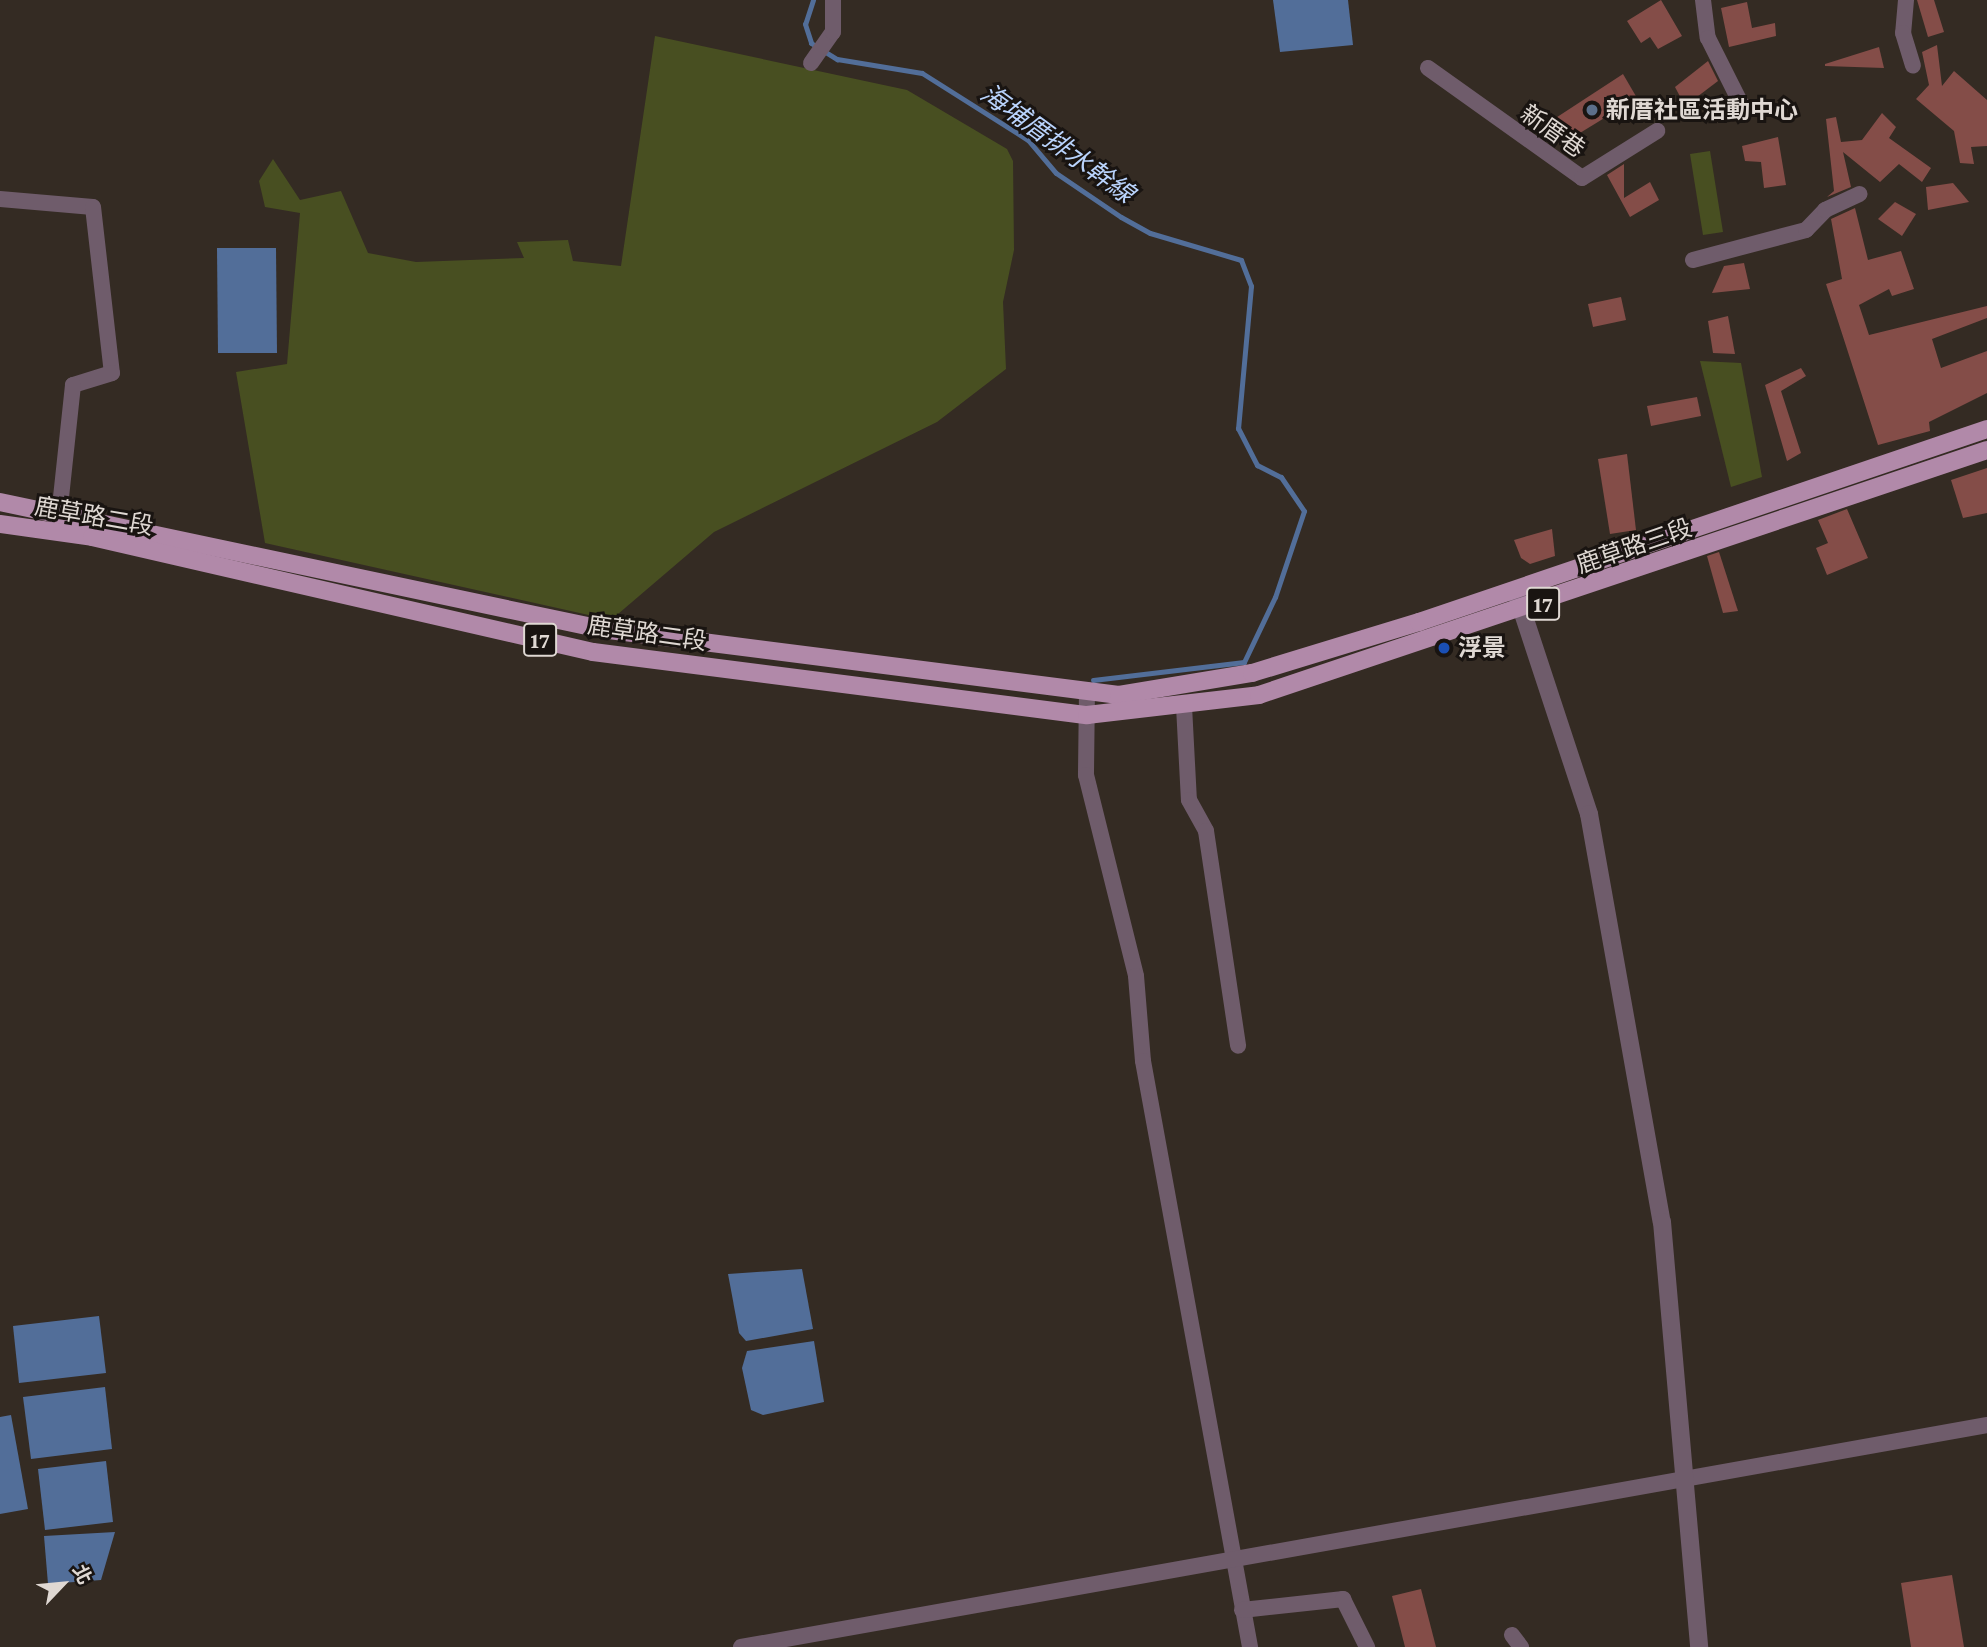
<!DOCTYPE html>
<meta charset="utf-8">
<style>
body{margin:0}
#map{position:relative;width:1987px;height:1647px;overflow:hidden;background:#342b23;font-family:"Crimson Pro","Noto Sans TC",serif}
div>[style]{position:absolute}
.green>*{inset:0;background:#484f21}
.water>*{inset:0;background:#526e99}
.stream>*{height:5px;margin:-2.5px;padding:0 2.5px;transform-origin:2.5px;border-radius:2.5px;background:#526e99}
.building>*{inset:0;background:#844d48}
.minor>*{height:16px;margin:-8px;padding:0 8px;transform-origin:8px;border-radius:8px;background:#6f5c6b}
.tertiary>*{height:18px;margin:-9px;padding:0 9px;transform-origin:9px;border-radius:9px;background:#6f5c6b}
.primary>*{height:18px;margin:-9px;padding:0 9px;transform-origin:9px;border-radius:9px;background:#b189a9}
.dots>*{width:19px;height:19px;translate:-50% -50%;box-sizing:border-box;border:4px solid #191411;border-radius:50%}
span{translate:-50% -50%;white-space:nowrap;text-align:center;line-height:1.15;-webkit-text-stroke:6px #191411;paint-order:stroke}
.shield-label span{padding:2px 5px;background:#191411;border:2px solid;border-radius:5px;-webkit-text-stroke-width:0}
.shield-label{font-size:23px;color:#dfd8d3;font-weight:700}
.poi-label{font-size:24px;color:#dfd8d3;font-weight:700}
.left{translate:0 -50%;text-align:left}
.street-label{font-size:24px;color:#dfd8d3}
.water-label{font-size:26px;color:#b9d3fc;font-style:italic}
.north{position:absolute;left:28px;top:1549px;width:70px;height:70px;-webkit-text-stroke:5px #191411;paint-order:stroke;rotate:64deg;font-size:19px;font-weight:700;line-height:28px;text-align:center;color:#dfd8d3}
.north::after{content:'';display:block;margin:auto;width:24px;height:32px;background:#dfd8d3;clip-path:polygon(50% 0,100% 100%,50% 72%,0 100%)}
</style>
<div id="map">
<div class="green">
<div style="clip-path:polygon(655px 36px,907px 90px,1007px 149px,1013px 161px,1014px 250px,1003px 302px,1006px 369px,937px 422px,714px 532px,611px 620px,265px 543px,236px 372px,287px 364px,300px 213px,265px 207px,259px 181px,273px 159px,300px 200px,341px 191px,368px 253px,416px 262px,524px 258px,517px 242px,568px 240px,573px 261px,621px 266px)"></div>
<div style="clip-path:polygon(1710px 151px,1723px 232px,1703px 235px,1690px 154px)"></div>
<div style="clip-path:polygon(1700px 361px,1741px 363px,1762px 477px,1731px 487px)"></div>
</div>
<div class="water">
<div style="clip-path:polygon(1273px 0,1348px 0,1353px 45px,1280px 52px)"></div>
<div style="clip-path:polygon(217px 248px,276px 248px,277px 353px,218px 353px)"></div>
<div style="clip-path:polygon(802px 1269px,813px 1329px,746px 1341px,739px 1333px,728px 1274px)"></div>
<div style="clip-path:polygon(99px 1316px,106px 1373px,19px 1383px,13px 1326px)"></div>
<div style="clip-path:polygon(814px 1341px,824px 1402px,763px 1415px,751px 1410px,742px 1368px,747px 1351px)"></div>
<div style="clip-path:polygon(105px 1387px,112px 1449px,31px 1459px,23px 1397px)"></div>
<div style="clip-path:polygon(11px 1415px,28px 1509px,0 1514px,0 1417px)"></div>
<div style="clip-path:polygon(106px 1461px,113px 1522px,45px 1530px,38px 1469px)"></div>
<div style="clip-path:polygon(115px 1532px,101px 1580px,48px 1584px,44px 1536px)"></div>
</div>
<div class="stream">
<div style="left:813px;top:0;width:25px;rotate:108deg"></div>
<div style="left:805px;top:24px;width:20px;rotate:72deg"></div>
<div style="left:811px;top:43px;width:31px;rotate:32deg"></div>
<div style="left:837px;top:59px;width:86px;rotate:9.4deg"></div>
<div style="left:922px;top:73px;width:125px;rotate:32.3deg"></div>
<div style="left:1028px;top:140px;width:43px;rotate:49.7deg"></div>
<div style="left:1056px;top:173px;width:78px;rotate:34.1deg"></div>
<div style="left:1121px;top:217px;width:33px;rotate:29deg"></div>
<div style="left:1150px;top:233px;width:95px;rotate:16.5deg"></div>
<div style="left:1241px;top:260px;width:28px;rotate:69deg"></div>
<div style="left:1251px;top:286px;width:143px;rotate:95.2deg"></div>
<div style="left:1238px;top:428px;width:42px;rotate:62.8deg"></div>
<div style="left:1257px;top:465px;width:27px;rotate:27deg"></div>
<div style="left:1281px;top:477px;width:41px;rotate:55.9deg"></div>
<div style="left:1304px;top:511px;width:91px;rotate:108.6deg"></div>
<div style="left:1275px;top:597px;width:72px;rotate:115.5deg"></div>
<div style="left:1244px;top:662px;width:152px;rotate:173.2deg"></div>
</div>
<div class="building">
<div style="clip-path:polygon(1661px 0,1682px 36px,1658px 49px,1650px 37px,1641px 43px,1627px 21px)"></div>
<div style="clip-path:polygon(1917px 0,1934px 0,1944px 32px,1928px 37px)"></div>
<div style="clip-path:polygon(1747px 2px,1752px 28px,1775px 23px,1776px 36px,1729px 47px,1721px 8px)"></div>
<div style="clip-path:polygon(1937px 45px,1942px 86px,1954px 71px,1987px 100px,1987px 146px,1971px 147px,1974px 164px,1960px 163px,1954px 131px,1916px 99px,1929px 85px,1922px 52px)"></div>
<div style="clip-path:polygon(1879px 47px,1884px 68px,1825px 66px,1825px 64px)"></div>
<div style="clip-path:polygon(1708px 61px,1718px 81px,1685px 106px,1675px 87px)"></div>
<div style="clip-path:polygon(1623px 74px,1637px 98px,1562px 144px,1548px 123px)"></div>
<div style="clip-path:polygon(1882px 113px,1896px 127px,1889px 138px,1931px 168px,1922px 182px,1899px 164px,1880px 182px,1843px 152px,1851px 187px,1827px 197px,1834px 191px,1826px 119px,1836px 117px,1841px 142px,1862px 140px)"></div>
<div style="clip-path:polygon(1778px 137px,1786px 185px,1764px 188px,1761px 162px,1745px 161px,1742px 146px)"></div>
<div style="clip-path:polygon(1624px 164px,1624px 198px,1650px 182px,1659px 200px,1630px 217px,1607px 175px)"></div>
<div style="clip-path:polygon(1953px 183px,1969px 202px,1928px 210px,1926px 187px)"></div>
<div style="clip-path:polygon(1895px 202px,1916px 214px,1902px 236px,1878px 219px)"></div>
<div style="clip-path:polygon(1855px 208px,1868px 260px,1901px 251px,1914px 289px,1892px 296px,1889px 289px,1859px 305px,1869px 335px,1987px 306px,1987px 318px,1932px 339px,1941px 368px,1987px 351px,1987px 393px,1929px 422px,1930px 431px,1878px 445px,1826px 284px,1842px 279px,1831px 219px)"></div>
<div style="clip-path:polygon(1744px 263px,1750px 289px,1712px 293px,1724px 266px)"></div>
<div style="clip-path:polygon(1621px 297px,1626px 320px,1593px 327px,1588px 304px)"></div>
<div style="clip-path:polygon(1728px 316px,1735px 354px,1713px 353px,1708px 321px)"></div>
<div style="clip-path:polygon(1801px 368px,1806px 376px,1781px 391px,1801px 453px,1787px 461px,1765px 385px)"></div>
<div style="clip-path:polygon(1697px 397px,1701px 416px,1651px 426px,1647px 406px)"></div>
<div style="clip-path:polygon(1627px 454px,1636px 530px,1610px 534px,1598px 459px)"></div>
<div style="clip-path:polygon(1987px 468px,1987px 513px,1963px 518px,1951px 480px)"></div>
<div style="clip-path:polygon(1847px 509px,1868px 558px,1827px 575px,1816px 548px,1828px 543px,1818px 520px)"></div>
<div style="clip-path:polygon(1552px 529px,1555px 556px,1530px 564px,1521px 558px,1514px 540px)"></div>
<div style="clip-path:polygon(1719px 552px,1738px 611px,1723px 613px,1707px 556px)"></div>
<div style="clip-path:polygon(1952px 1575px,1964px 1647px,1911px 1647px,1901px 1583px)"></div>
<div style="clip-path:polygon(1421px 1589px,1436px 1647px,1405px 1647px,1392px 1596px)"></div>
</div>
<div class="minor">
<div style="left:1703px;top:0;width:38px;rotate:83deg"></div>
<div style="left:1708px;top:38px;width:76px;rotate:63.4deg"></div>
<div style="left:1906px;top:0;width:33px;rotate:95deg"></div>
<div style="left:1903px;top:33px;width:34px;rotate:73deg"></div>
<div style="left:811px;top:63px;width:38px;rotate:-55deg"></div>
<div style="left:833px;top:32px;width:32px;rotate:-90deg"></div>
<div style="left:1428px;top:68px;width:189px;rotate:35.5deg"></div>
<div style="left:1582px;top:178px;width:89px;rotate:-32.1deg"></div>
<div style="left:0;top:199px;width:93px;rotate:4.9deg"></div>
<div style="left:93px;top:207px;width:167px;rotate:83.5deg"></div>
<div style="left:112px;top:373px;width:41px;rotate:162.9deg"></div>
<div style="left:73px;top:385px;width:141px;rotate:96.1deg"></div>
<div style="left:1693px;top:260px;width:117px;rotate:-14.9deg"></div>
<div style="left:1806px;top:230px;width:28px;rotate:-46deg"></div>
<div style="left:1825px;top:210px;width:38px;rotate:-25deg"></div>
<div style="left:1087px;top:690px;width:85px;rotate:90.7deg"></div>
<div style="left:1086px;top:775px;width:207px;rotate:76deg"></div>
<div style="left:1136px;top:976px;width:85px;rotate:85.3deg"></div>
<div style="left:1143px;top:1061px;width:596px;rotate:79.65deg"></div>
<div style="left:1184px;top:706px;width:94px;rotate:87deg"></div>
<div style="left:1189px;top:800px;width:35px;rotate:61deg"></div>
<div style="left:1206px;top:831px;width:217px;rotate:81.5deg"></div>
<div style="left:1242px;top:1610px;width:102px;rotate:-6.2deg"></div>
<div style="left:1343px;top:1599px;width:54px;rotate:63.4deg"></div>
<div style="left:1512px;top:1635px;width:15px;rotate:53deg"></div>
<div style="left:741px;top:1647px;width:1266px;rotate:-10.1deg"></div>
</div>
<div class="tertiary">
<div style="left:1516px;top:592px;width:234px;rotate:71.8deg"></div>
<div style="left:1589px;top:814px;width:414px;rotate:79.9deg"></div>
<div style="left:1662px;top:1222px;width:427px;rotate:85deg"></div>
</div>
<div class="primary">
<div style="left:0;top:502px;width:614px;rotate:11.93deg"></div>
<div style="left:601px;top:629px;width:522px;rotate:7.26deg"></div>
<div style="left:1119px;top:695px;width:135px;rotate:-9.4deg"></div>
<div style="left:1252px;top:673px;width:175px;rotate:-17deg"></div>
<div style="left:1419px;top:622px;width:600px;rotate:-18.77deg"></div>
<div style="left:0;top:524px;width:93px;rotate:8deg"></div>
<div style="left:92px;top:537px;width:514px;rotate:12.93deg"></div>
<div style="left:593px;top:652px;width:498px;rotate:7.3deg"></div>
<div style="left:1087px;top:715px;width:173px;rotate:-6.6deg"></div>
<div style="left:1259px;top:695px;width:768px;rotate:-18.6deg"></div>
</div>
<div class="dots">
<div style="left:1592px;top:110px;background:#5c6f8a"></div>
<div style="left:1444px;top:648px;background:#1a4fb4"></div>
</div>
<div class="shield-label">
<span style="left:1543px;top:604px">17</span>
<span style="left:540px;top:640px">17</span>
</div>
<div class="poi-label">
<span class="left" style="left:1606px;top:110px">新厝社區活動中心</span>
<span class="left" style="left:1458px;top:648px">浮景</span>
</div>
<div class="street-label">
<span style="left:1553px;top:131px;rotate:35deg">新厝巷</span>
<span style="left:94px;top:516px;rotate:10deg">鹿草路二段</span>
<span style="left:1634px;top:546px;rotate:-19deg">鹿草路三段</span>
<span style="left:647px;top:633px;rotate:8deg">鹿草路二段</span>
</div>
<div class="water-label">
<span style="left:1057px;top:144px;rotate:36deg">海埔厝排水幹線</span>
</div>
<div class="north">北</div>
</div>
